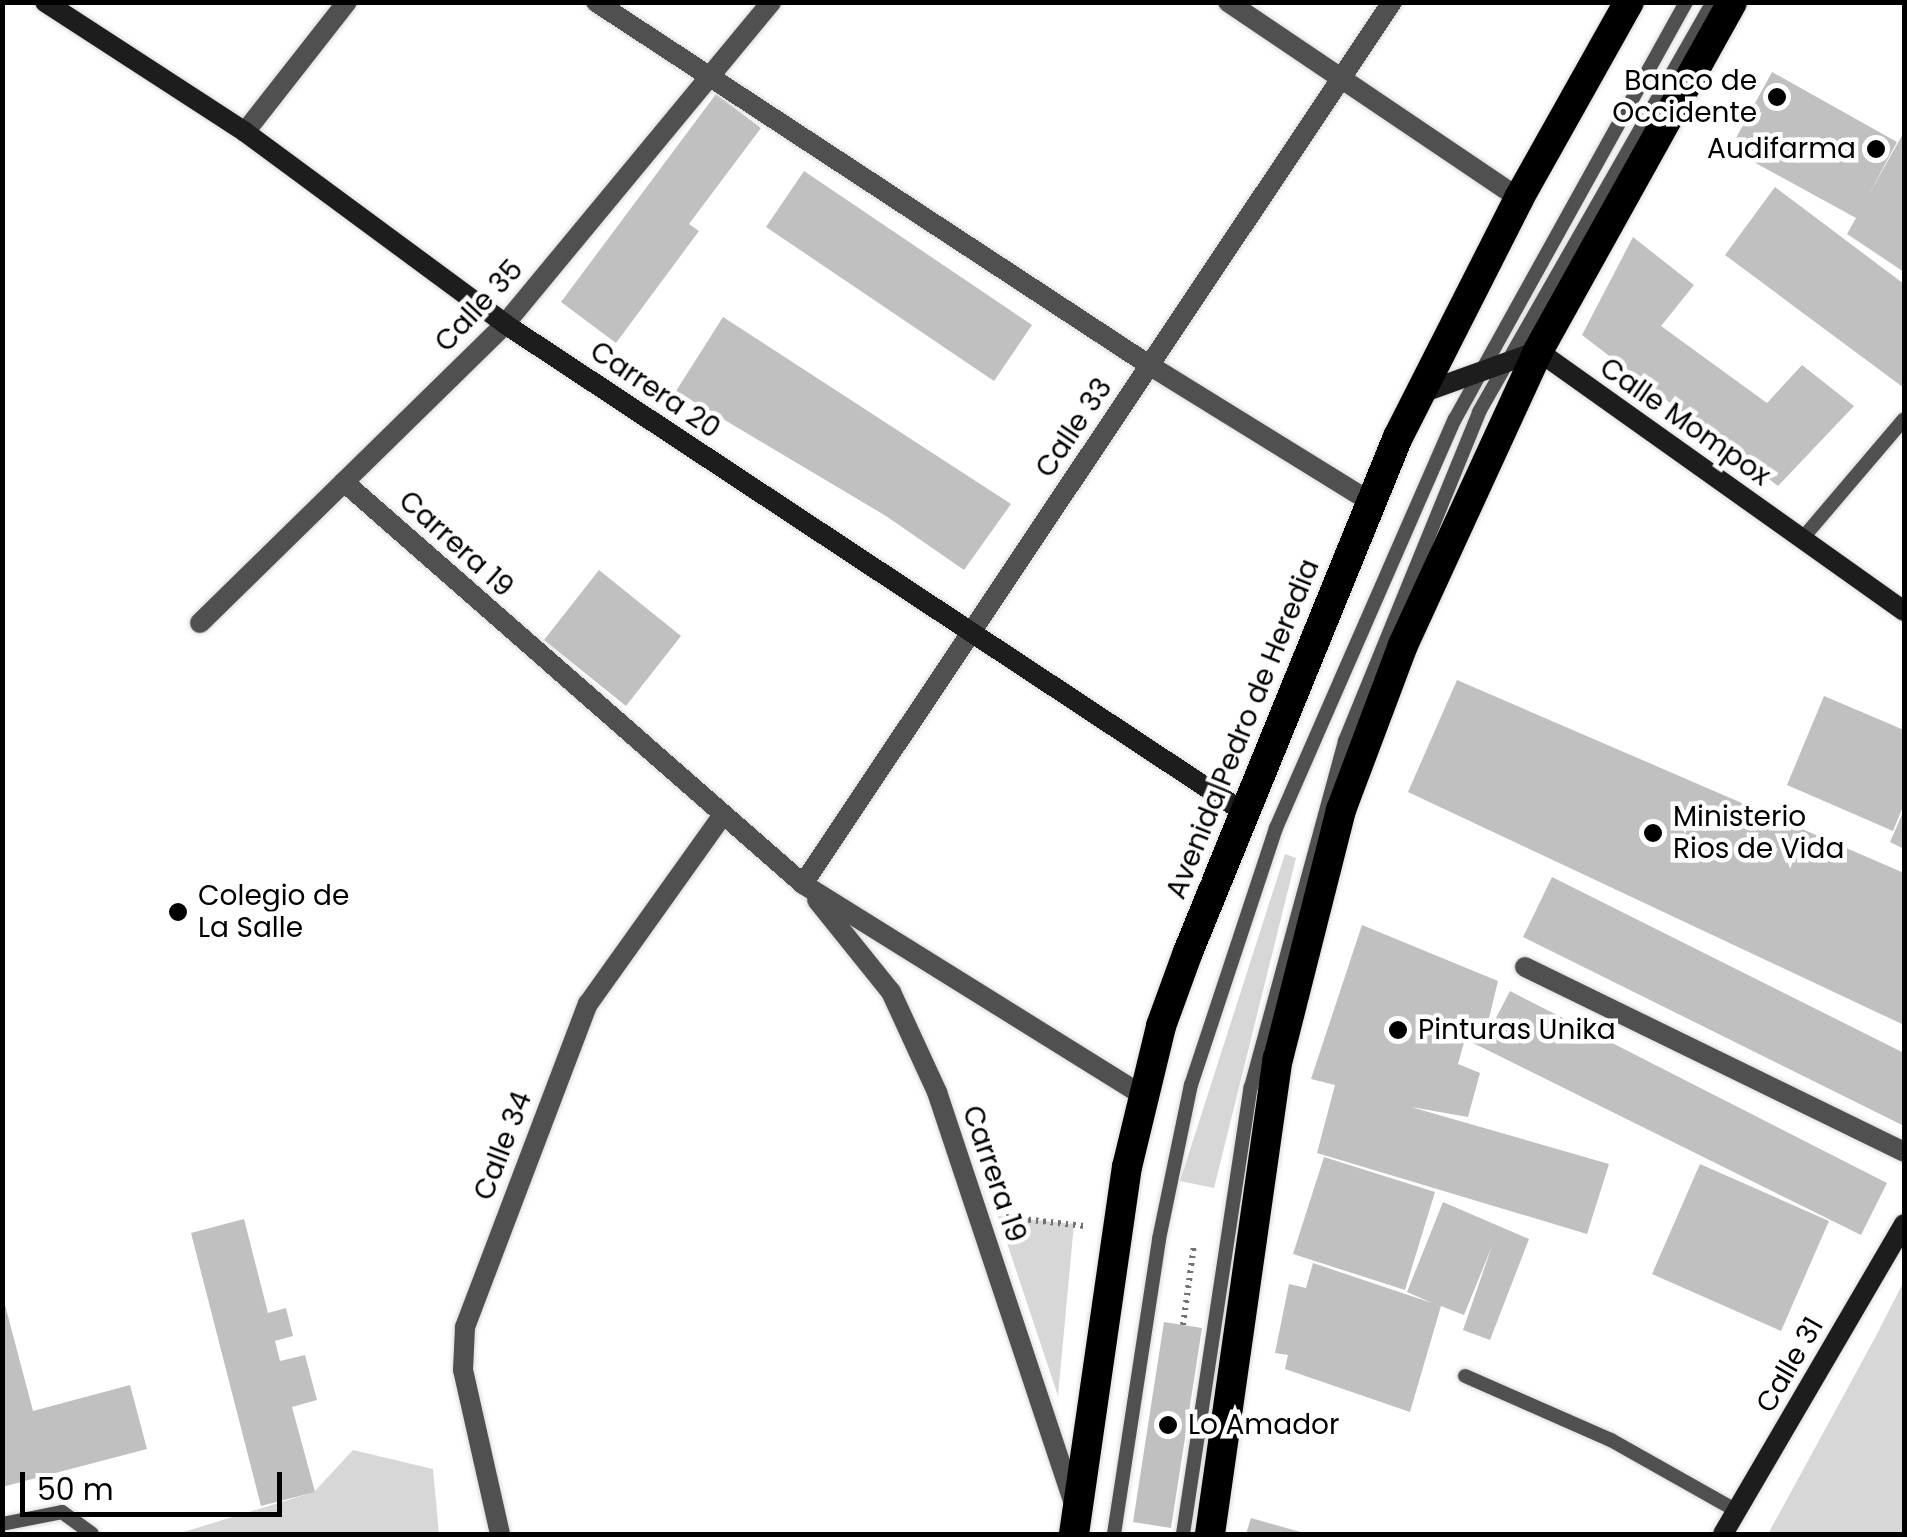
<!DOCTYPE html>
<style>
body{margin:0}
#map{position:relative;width:1907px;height:1537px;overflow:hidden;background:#fff;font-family:Poppins,sans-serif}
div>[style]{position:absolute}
.green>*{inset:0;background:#d7d7d7}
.building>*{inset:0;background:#c0c0c0}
.path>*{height:6px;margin-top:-3px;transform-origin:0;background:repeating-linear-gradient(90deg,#727272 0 2.5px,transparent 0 7.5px)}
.roads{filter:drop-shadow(0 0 2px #dbdbdb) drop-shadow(0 0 2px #dbdbdb)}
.lane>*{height:14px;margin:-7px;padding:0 7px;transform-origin:7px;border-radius:7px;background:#505050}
.street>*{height:20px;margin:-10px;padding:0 10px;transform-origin:10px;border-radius:10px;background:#505050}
.secondary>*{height:20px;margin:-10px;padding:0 10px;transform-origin:10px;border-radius:10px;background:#1d1d1d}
.highway>*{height:30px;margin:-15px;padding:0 15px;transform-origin:15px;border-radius:15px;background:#000}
.dots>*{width:28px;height:28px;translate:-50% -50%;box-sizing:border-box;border:5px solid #fff;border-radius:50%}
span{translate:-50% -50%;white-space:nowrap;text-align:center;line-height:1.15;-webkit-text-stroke:9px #fff;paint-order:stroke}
.poi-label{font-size:28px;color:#000}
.right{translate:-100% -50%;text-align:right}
.left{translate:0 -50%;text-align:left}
.street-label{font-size:28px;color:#000}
.frame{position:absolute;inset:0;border:5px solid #000;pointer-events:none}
.scale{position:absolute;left:20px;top:1472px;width:262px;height:45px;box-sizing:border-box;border:5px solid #000;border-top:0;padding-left:12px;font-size:30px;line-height:35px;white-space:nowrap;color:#000;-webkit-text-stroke:8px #fff;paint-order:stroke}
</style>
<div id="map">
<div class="green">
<div style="clip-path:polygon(1285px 854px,1296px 858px,1214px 1188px,1180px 1181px)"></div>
<div style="clip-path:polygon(998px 1216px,1074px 1224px,1058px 1396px)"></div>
<div style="clip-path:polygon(1904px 1281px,1904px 1534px,1768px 1534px,1876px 1336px)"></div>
<div style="clip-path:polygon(353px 1450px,433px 1469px,439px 1534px,177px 1534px,314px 1492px)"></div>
</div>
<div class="building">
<div style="clip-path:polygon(1772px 72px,1897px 142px,1868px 196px,1904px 132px,1904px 272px,1847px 234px,1856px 218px,1730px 149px)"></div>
<div style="clip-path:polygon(716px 94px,761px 128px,689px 224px,699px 231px,616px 343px,561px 302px)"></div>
<div style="clip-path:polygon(804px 171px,1032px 325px,994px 381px,766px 227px)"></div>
<div style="clip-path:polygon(1775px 187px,1904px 284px,1904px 388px,1725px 255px)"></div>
<div style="clip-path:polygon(1633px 237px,1694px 285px,1661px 326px,1767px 403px,1802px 365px,1854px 406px,1778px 486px,1582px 335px)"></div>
<div style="clip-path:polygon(723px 317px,1011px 504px,964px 570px,886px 516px,676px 391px)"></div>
<div style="clip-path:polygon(599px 570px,681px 636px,626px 706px,544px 640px)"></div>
<div style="clip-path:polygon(1457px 680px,1904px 873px,1904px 1025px,1408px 792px)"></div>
<div style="clip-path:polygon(1824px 696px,1904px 730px,1904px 804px,1893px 831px,1787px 785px)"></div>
<div style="clip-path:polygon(1904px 810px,1904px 849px,1890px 842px)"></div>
<div style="clip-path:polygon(1552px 877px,1904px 1053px,1904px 1126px,1523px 937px)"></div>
<div style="clip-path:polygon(1362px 925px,1498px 981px,1483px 1043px,1510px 991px,1887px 1183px,1861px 1235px,1465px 1039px,1458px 1064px,1480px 1073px,1468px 1117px,1411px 1107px,1609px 1164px,1587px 1234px,1317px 1153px,1335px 1085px,1311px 1079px)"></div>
<div style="clip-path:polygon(1324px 1157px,1435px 1192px,1405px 1290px,1293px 1254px)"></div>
<div style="clip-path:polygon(1700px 1164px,1829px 1221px,1781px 1331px,1652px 1274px)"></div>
<div style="clip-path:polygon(1443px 1202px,1529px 1239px,1490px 1340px,1463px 1330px,1492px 1246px,1464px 1315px,1441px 1306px,1410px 1412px,1285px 1369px,1288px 1355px,1275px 1353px,1289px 1284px,1306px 1288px,1313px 1263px,1432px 1303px,1407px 1292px)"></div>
<div style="clip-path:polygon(244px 1219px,268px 1313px,286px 1308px,293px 1336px,275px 1341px,280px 1361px,305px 1355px,317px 1400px,292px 1407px,315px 1492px,261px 1506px,191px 1233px)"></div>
<div style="clip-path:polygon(4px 1301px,33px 1411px,130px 1385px,147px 1449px,2px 1487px)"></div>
<div style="clip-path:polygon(1164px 1322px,1202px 1328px,1171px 1528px,1133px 1522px)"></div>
<div style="clip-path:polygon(1251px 1518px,1304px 1533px,1304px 1534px,1246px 1534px)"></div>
</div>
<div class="path">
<div style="left:1006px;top:1217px;width:79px;rotate:6.6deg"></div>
<div style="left:1183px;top:1325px;width:81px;rotate:-82.2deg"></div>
</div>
<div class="roads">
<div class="lane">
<div style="left:1802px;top:539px;width:157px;rotate:-49.6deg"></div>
<div style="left:1465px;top:1376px;width:159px;rotate:23.7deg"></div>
<div style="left:1611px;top:1440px;width:145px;rotate:29.4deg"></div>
<div style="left:2px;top:1524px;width:61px;rotate:-11.3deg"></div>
<div style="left:62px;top:1512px;width:37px;rotate:36deg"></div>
<div style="left:1114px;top:1534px;width:298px;rotate:-81.3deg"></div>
<div style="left:1159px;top:1239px;width:157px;rotate:-78.3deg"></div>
<div style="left:1191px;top:1085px;width:271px;rotate:-71.7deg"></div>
<div style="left:1276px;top:828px;width:446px;rotate:-66.4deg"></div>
<div style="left:1455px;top:419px;width:477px;rotate:-61deg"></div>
<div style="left:1183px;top:1534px;width:452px;rotate:-81.4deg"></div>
<div style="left:1251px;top:1087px;width:359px;rotate:-74.8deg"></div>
<div style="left:1345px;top:741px;width:355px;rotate:-67.8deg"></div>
<div style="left:1479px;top:412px;width:472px;rotate:-60.3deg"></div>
</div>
<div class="street">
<div style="left:596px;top:2px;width:661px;rotate:33.28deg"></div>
<div style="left:1149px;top:365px;width:261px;rotate:31.7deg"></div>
<div style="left:1228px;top:2px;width:351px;rotate:34deg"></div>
<div style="left:245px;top:132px;width:165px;rotate:-51.9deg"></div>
<div style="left:344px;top:482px;width:610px;rotate:41.21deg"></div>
<div style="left:803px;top:884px;width:399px;rotate:31.9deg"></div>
<div style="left:200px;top:623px;width:427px;rotate:-44.4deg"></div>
<div style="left:505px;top:324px;width:418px;rotate:-50.4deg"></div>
<div style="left:803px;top:884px;width:1061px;rotate:-56.26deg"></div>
<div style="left:817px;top:900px;width:118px;rotate:51.2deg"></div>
<div style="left:891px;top:992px;width:110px;rotate:65.3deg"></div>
<div style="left:937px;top:1092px;width:433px;rotate:71.6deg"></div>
<div style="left:1525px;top:967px;width:422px;rotate:26deg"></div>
<div style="left:500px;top:1534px;width:168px;rotate:-102.7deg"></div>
<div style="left:463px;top:1370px;width:43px;rotate:-87.3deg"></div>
<div style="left:465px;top:1327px;width:346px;rotate:-69.2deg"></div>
<div style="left:588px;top:1004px;width:231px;rotate:-54.5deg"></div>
</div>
<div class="secondary">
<div style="left:45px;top:2px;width:239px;rotate:33deg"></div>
<div style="left:245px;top:132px;width:323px;rotate:36.4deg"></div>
<div style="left:505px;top:324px;width:883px;rotate:33.46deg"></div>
<div style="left:1419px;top:394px;width:127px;rotate:-19.9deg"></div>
<div style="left:1538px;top:351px;width:449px;rotate:35.4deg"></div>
<div style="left:1723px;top:1534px;width:359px;rotate:-59.7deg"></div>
</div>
<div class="highway">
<div style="left:1074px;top:1534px;width:371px;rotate:-81.8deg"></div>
<div style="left:1127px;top:1167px;width:145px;rotate:-76.4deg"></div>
<div style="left:1161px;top:1026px;width:79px;rotate:-70deg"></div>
<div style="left:1188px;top:952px;width:556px;rotate:-67.82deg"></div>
<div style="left:1398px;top:437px;width:268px;rotate:-63.1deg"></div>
<div style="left:1519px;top:198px;width:225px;rotate:-60.7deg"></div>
<div style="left:1210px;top:1534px;width:480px;rotate:-81.9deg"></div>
<div style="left:1278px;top:1059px;width:257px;rotate:-75.8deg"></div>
<div style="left:1341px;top:810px;width:176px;rotate:-69.4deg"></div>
<div style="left:1403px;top:645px;width:324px;rotate:-65.3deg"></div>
<div style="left:1538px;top:351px;width:399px;rotate:-60.9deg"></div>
</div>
</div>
<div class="dots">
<div style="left:1777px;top:97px;background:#000"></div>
<div style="left:1876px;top:149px;background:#000"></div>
<div style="left:1653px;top:833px;background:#000"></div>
<div style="left:178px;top:912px;background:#000"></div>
<div style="left:1398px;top:1030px;background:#000"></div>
<div style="left:1168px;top:1425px;background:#000"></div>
</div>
<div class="poi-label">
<span class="right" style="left:1757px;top:97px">Banco de<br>Occidente</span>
<span class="right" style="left:1856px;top:149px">Audifarma</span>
<span class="left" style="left:1673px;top:833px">Ministerio<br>Rios de Vida</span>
<span class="left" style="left:198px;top:912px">Colegio de<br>La Salle</span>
<span class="left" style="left:1418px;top:1030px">Pinturas Unika</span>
<span class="left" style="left:1188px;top:1425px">Lo Amador</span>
</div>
<div class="street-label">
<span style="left:479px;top:306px;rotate:-47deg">Calle 35</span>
<span style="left:655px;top:390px;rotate:34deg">Carrera 20</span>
<span style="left:1685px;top:422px;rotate:35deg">Calle Mompox</span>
<span style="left:1074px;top:428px;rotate:-56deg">Calle 33</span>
<span style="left:456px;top:544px;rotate:42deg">Carrera 19</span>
<span style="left:1243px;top:729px;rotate:-68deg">Avenida Pedro de Heredia</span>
<span style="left:503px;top:1146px;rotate:-69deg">Calle 34</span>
<span style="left:994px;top:1174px;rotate:71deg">Carrera 19</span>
<span style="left:1790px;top:1365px;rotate:-60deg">Calle 31</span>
</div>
<div class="frame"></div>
<div class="scale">50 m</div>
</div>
